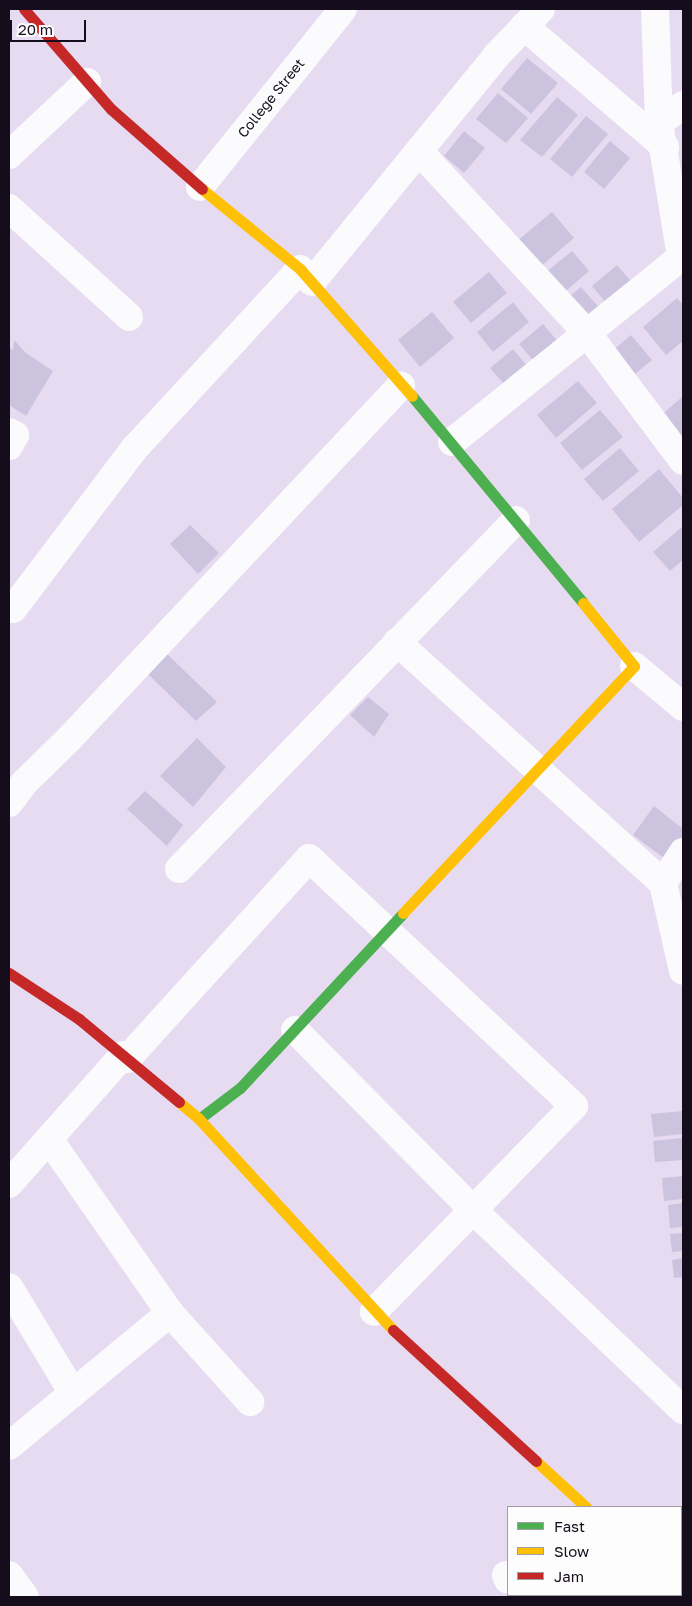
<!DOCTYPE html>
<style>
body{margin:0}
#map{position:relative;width:692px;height:1606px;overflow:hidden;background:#e7dbf1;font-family:"Golos Text",sans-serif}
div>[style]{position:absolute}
.building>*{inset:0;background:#ccc4df}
.street>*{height:28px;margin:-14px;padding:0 14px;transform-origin:14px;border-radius:14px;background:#fbfafd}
.fast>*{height:11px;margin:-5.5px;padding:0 5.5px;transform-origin:5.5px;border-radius:5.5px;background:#4caf50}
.slow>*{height:11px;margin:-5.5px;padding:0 5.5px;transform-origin:5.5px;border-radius:5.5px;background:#ffc107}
.jam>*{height:11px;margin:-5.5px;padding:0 5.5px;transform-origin:5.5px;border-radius:5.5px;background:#c62828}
span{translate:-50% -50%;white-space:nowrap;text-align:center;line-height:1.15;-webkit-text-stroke:4px #fdfdfd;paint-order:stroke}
.street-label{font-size:14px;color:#150d1b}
.frame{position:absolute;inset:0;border:10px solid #150d1b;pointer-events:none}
.legend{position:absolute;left:507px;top:1506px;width:175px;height:90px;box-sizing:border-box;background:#fdfdfd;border:1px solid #a09da3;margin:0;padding:6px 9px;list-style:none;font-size:15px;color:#150d1b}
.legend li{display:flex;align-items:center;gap:10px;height:25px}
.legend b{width:25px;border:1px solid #a09da3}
.scale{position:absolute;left:10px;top:20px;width:76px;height:22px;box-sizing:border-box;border:2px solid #150d1b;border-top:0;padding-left:6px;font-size:15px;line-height:18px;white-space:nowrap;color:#150d1b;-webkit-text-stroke:4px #fdfdfd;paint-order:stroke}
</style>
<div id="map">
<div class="building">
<div style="clip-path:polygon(527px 58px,558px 83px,531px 114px,501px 89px)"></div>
<div style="clip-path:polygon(498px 93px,528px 118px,506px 143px,476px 119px)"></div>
<div style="clip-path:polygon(557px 97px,578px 115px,542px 157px,520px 140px)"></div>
<div style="clip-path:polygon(586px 116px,608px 134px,572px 177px,550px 159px)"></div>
<div style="clip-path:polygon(464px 131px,485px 148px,464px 173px,444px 156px)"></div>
<div style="clip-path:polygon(610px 141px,630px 158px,604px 189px,584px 172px)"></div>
<div style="clip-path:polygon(552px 212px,574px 238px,539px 268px,517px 241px)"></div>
<div style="clip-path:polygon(572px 251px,589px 271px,559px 297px,541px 276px)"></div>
<div style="clip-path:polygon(617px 265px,636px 287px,610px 308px,592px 286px)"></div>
<div style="clip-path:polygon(489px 272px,507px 293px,471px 323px,453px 302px)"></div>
<div style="clip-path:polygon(581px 287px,603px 312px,586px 327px,564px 301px)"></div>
<div style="clip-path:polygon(677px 298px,683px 305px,683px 341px,666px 355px,643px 327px)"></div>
<div style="clip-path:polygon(513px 302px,529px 322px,493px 352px,477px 332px)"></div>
<div style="clip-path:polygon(432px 312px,454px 338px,420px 367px,398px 340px)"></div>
<div style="clip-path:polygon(543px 324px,561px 345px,537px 365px,519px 344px)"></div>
<div style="clip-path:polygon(631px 335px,652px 360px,629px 379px,609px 354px)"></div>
<div style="clip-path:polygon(14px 340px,26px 353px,53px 371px,26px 416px,9px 405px,9px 347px,13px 350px)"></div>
<div style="clip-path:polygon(513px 349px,531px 371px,509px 390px,490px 368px)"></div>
<div style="clip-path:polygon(578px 381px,597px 403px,556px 438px,537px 415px)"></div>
<div style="clip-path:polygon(683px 396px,683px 437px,676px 442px,657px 419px)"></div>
<div style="clip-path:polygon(600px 410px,623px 437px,582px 470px,560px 443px)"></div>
<div style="clip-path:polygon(620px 448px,639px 471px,603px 501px,584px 479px)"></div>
<div style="clip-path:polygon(659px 469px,683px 498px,683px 505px,639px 542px,612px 509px)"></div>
<div style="clip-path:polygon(190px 525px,219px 553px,198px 574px,170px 544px)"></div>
<div style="clip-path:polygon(683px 526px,683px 560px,670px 571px,653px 552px)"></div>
<div style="clip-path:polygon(167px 654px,217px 702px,196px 721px,146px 672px)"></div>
<div style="clip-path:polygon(368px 697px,389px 714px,374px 737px,350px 715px)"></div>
<div style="clip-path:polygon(197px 738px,226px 767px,193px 807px,160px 776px)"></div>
<div style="clip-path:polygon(145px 791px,183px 825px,167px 846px,127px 809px)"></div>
<div style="clip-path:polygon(654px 806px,683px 829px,683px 840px,668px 861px,633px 835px)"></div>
<div style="clip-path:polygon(683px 1111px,683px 1134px,654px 1137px,651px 1114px)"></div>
<div style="clip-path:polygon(683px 1138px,683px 1160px,655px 1162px,653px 1141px)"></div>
<div style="clip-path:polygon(683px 1176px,683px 1199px,664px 1201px,662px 1178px)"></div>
<div style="clip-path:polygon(683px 1203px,683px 1227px,670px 1228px,668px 1205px)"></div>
<div style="clip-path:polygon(683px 1233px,683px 1251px,672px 1252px,670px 1234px)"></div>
<div style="clip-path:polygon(683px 1258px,683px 1277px,674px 1278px,672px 1260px)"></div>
</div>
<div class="street">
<div style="left:524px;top:26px;width:186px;rotate:40.6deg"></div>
<div style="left:659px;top:123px;width:30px;rotate:-37deg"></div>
<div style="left:419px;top:151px;width:248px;rotate:47.3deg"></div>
<div style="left:587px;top:333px;width:160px;rotate:53.1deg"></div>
<div style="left:9px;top:155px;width:107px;rotate:-43.1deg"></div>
<div style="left:200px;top:187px;width:228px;rotate:-51.2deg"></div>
<div style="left:9px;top:208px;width:162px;rotate:42.2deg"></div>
<div style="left:312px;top:282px;width:291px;rotate:-50.8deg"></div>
<div style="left:496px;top:56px;width:65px;rotate:-46.2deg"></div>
<div style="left:9px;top:432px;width:7px;rotate:27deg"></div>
<div style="left:15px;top:435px;width:13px;rotate:119deg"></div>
<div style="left:452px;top:442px;width:294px;rotate:-38.9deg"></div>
<div style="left:681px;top:257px;width:136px;rotate:-99.3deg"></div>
<div style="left:659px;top:123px;width:114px;rotate:-92deg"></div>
<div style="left:9px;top:607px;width:4px;rotate:27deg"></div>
<div style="left:13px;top:609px;width:201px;rotate:-52.9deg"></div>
<div style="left:134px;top:449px;width:245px;rotate:-47.3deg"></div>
<div style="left:397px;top:642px;width:359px;rotate:42.2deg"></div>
<div style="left:634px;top:666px;width:64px;rotate:39.9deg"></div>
<div style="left:9px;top:803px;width:25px;rotate:-53deg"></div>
<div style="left:24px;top:783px;width:63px;rotate:-44.4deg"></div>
<div style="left:69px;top:739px;width:485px;rotate:-46.8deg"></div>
<div style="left:683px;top:852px;width:37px;rotate:123deg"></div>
<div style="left:663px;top:883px;width:90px;rotate:77.2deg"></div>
<div style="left:179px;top:869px;width:485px;rotate:-46deg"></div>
<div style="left:295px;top:1030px;width:253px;rotate:45.3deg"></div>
<div style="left:473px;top:1210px;width:290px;rotate:43.6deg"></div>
<div style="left:127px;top:1059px;width:271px;rotate:-47.8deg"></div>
<div style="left:309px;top:858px;width:363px;rotate:43.1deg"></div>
<div style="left:574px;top:1106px;width:287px;rotate:134.2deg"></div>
<div style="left:49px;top:1139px;width:212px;rotate:55.2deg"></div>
<div style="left:9px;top:1184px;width:172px;rotate:-48.5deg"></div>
<div style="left:9px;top:1287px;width:124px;rotate:58.9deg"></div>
<div style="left:9px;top:1446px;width:209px;rotate:-39.6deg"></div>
<div style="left:170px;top:1313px;width:120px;rotate:48deg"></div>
<div style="left:9px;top:1575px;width:27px;rotate:54deg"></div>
<div style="left:506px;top:1575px;width:5px;rotate:68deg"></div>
<div style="left:637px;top:1595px;width:2px;rotate:63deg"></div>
</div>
<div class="fast">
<div style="left:412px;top:396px;width:268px;rotate:50.4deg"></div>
<div style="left:199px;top:1119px;width:51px;rotate:-37.1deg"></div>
<div style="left:240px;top:1088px;width:239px;rotate:-47deg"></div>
</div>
<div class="slow">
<div style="left:202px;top:189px;width:127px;rotate:39.2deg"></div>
<div style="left:300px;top:269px;width:169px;rotate:48.6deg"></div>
<div style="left:403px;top:913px;width:338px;rotate:-46.9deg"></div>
<div style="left:634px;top:666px;width:81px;rotate:-129deg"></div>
<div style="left:179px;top:1102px;width:26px;rotate:40deg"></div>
<div style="left:199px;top:1119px;width:287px;rotate:47.4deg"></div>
<div style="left:536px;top:1461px;width:68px;rotate:42.6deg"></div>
</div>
<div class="jam">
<div style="left:24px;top:9px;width:133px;rotate:49deg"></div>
<div style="left:111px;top:109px;width:121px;rotate:41.3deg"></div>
<div style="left:9px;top:973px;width:84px;rotate:33.3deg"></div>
<div style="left:79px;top:1019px;width:130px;rotate:39.7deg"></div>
<div style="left:393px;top:1330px;width:194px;rotate:42.5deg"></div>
</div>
<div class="street-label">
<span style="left:271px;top:98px;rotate:-51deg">College Street</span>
</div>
<div class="frame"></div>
<ul class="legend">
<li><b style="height:6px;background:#4caf50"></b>Fast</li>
<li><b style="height:6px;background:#ffc107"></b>Slow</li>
<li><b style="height:6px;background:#c62828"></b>Jam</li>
</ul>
<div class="scale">20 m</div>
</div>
